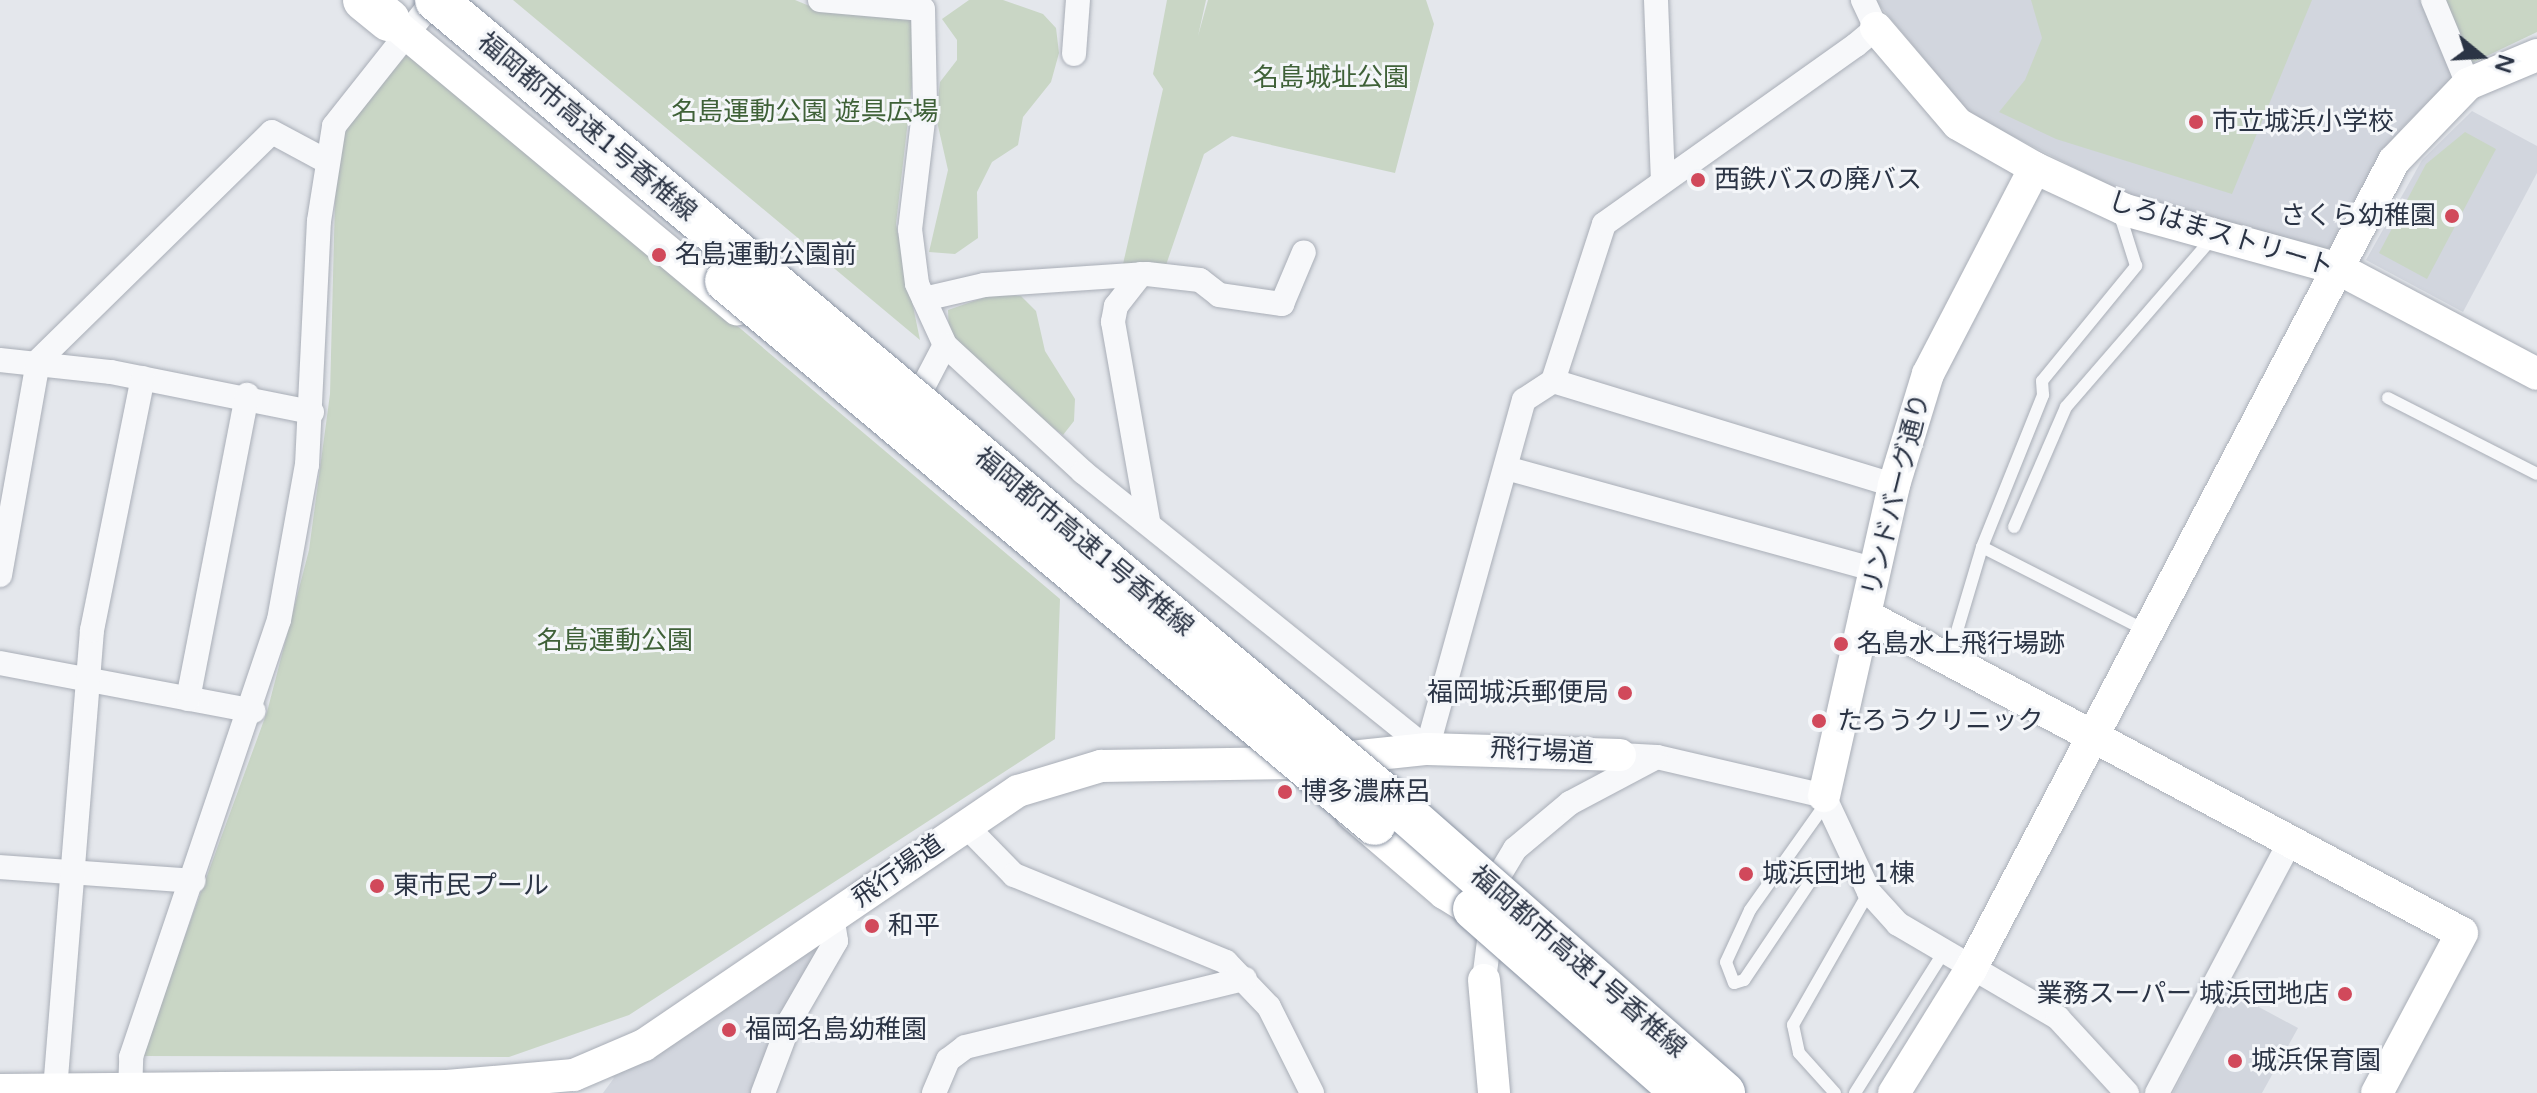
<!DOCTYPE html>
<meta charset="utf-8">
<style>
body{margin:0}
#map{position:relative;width:2537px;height:1093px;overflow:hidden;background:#e4e7ec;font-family:"Varela Round","Noto Sans JP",sans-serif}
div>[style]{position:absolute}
.built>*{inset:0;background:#d2d6de}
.green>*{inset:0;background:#c9d6c5}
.roads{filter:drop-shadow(0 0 2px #a9aeb7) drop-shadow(0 0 2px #a9aeb7)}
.lane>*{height:12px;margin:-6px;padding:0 6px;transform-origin:6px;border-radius:6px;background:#f7f8fa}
.street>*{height:24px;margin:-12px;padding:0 12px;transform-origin:12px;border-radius:12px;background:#f7f8fa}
.secondary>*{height:32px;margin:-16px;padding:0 16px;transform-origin:16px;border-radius:16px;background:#fff}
.highway>*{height:42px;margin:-21px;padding:0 21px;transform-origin:21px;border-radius:21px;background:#fff}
.bridges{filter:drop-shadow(0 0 2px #8b94a3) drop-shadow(0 0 2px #8b94a3)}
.highway-bridge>*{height:42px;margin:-21px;padding:0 21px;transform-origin:21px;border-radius:21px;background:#fff}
.dots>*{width:22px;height:22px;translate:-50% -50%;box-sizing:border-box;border:4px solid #f4f6f9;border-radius:50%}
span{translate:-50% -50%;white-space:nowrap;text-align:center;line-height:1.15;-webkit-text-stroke:6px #f4f6f9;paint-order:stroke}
.park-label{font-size:26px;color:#3f6138}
.poi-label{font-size:26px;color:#2b3445}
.left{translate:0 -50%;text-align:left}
.right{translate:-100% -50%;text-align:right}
.street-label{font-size:26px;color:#2b3445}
.north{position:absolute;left:2441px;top:16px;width:80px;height:80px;-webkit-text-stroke:6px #f4f6f9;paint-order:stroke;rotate:108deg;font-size:22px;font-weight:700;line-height:32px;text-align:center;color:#2b3445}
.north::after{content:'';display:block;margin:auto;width:28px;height:36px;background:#2b3445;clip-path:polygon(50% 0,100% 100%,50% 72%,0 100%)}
</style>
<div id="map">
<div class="built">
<div style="clip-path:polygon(1875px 0,2424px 0,2456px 74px,2402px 128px,2330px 252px,2133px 197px,1971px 115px)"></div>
<div style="clip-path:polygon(2472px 111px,2537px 146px,2537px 173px,2463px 312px,2366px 260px,2422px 160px)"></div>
<div style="clip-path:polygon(829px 933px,756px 1093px,603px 1093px,614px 1078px,608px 1075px)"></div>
<div style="clip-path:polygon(2227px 990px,2298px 1028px,2262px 1093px,2173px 1093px)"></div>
</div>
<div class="green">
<div style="clip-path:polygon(513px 0,795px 0,824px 12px,920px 16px,896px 224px,920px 340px)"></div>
<div style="clip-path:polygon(969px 0,1003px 0,1043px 14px,1056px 28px,1059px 53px,1051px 82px,1023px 117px,1018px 145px,992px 162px,977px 192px,978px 238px,955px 254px,929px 252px,948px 170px,936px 117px,940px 82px,957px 60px,957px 40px,942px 19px)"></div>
<div style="clip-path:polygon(1167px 0,1206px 0,1198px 36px,1208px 0,1426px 0,1434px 24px,1395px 173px,1232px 136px,1204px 154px,1166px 265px,1123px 264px,1163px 89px,1153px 74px)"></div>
<div style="clip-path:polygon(2031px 0,2312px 0,2232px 194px,2056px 139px,1999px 112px,2025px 80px,2042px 38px)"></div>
<div style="clip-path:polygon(2444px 0,2537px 0,2537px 32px,2470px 64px)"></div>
<div style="clip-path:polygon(411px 50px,1060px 599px,1055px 739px,629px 1015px,509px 1057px,141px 1056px,267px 712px,309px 550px,330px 394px,336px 161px,349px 120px)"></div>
<div style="clip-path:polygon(2465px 132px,2496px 149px,2427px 279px,2379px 253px,2426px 164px)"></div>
<div style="clip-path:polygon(994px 294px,1021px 296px,1036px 311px,1045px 351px,1075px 399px,1074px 421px,1063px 435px,1015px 400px,949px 332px,948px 310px)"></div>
</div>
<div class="roads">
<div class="lane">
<div style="left:2388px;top:398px;width:167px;rotate:27deg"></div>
<div style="left:2014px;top:527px;width:131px;rotate:-66.6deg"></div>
<div style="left:2066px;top:407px;width:225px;rotate:-49.1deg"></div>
<div style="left:1982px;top:547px;width:185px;rotate:27deg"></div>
<div style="left:1949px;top:658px;width:116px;rotate:-73.4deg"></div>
<div style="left:1982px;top:547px;width:164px;rotate:-68.1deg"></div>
<div style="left:2043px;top:395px;width:14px;rotate:-94deg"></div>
<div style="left:2042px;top:381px;width:149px;rotate:-50.7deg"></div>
<div style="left:2136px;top:266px;width:57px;rotate:-107.5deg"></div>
<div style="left:1816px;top:873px;width:129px;rotate:123.9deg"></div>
<div style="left:1744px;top:980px;width:10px;rotate:163deg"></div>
<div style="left:1734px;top:983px;width:22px;rotate:-111deg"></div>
<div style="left:1726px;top:962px;width:57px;rotate:-65.2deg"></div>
<div style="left:1750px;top:910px;width:131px;rotate:-54.6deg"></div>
<div style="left:1835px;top:1093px;width:54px;rotate:-132deg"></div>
<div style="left:1799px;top:1053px;width:29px;rotate:-102deg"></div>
<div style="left:1793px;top:1025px;width:153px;rotate:-60.3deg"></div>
<div style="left:1855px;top:1093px;width:165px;rotate:-57.8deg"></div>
</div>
<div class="street">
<div style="left:820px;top:0;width:103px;rotate:5deg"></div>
<div style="left:923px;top:9px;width:95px;rotate:88.8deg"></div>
<div style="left:925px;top:104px;width:126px;rotate:96.8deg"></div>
<div style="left:910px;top:229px;width:55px;rotate:82.7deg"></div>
<div style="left:917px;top:284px;width:67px;rotate:65.3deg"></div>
<div style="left:945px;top:345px;width:188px;rotate:42.6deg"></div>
<div style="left:1083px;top:472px;width:442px;rotate:38.8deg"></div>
<div style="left:1427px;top:749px;width:362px;rotate:-74.5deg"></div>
<div style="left:1524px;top:400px;width:35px;rotate:-33deg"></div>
<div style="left:1553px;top:381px;width:165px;rotate:-72deg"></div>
<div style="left:1604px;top:224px;width:309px;rotate:-35.4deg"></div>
<div style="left:1856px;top:45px;width:26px;rotate:-40deg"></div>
<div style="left:1876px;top:28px;width:31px;rotate:-115deg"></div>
<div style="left:1656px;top:0;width:181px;rotate:87.8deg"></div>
<div style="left:2433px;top:0;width:91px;rotate:67.4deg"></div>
<div style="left:1074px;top:54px;width:54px;rotate:-85.8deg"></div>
<div style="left:1141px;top:274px;width:41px;rotate:128deg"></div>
<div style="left:1116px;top:306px;width:16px;rotate:101deg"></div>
<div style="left:1113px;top:322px;width:201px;rotate:80deg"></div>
<div style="left:924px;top:299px;width:62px;rotate:-13.1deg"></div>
<div style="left:984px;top:285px;width:163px;rotate:-3.9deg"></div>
<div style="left:1147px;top:274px;width:53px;rotate:6.5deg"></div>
<div style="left:1200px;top:280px;width:24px;rotate:38deg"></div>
<div style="left:1219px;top:295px;width:64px;rotate:8.1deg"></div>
<div style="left:1282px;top:304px;width:56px;rotate:-67.1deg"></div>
<div style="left:0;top:360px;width:112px;rotate:6.2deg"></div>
<div style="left:111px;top:372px;width:205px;rotate:11.3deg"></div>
<div style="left:1553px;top:381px;width:357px;rotate:17deg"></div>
<div style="left:911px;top:410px;width:73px;rotate:-62.4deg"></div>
<div style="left:1506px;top:468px;width:384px;rotate:15.4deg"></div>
<div style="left:0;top:575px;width:217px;rotate:-79.9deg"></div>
<div style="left:38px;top:361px;width:327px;rotate:-44.4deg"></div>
<div style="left:272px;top:132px;width:61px;rotate:28.2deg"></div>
<div style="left:0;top:663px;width:258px;rotate:10.7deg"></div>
<div style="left:188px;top:699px;width:310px;rotate:-79deg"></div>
<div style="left:1620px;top:755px;width:37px;rotate:3deg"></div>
<div style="left:1657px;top:757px;width:171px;rotate:13.1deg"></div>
<div style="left:1824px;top:796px;width:106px;rotate:64.9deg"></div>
<div style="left:1869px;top:892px;width:43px;rotate:47.8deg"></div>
<div style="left:1898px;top:924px;width:186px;rotate:30.4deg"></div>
<div style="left:2058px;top:1018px;width:102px;rotate:47.4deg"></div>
<div style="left:965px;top:825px;width:70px;rotate:45.6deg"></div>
<div style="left:1014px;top:875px;width:229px;rotate:22.3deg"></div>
<div style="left:1226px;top:962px;width:62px;rotate:46.3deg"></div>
<div style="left:1269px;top:1007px;width:96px;rotate:63.4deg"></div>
<div style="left:0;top:867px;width:194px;rotate:4.1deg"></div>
<div style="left:1484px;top:980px;width:102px;rotate:-82.7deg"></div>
<div style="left:1497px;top:879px;width:35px;rotate:-59deg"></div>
<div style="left:1515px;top:849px;width:72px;rotate:-39.9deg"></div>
<div style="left:1570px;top:803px;width:96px;rotate:-27.9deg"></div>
<div style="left:55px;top:1090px;width:461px;rotate:-85.4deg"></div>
<div style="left:92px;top:630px;width:257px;rotate:-78.6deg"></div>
<div style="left:130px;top:1093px;width:36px;rotate:-88deg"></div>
<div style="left:131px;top:1057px;width:461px;rotate:-71.3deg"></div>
<div style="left:279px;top:620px;width:158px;rotate:-79.8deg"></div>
<div style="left:307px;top:465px;width:244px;rotate:-87.2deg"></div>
<div style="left:319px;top:221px;width:96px;rotate:-81deg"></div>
<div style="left:334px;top:126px;width:161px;rotate:-51.6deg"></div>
<div style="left:763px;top:1093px;width:79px;rotate:-69.3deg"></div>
<div style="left:791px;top:1019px;width:90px;rotate:-60deg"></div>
<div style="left:836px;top:941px;width:24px;rotate:-99deg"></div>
<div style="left:934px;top:1093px;width:36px;rotate:-67deg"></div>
<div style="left:948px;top:1060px;width:21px;rotate:-37deg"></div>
<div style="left:965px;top:1047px;width:288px;rotate:-13.7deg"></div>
<div style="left:2157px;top:1093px;width:284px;rotate:-62.1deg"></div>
</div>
<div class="secondary">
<div style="left:373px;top:6px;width:474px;rotate:39.8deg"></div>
<div style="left:1876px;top:28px;width:126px;rotate:49.5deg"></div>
<div style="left:1958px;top:124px;width:89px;rotate:29.7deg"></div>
<div style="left:2035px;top:168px;width:99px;rotate:25deg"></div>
<div style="left:2125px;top:210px;width:222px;rotate:15.4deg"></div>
<div style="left:2339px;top:269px;width:224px;rotate:27.9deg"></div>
<div style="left:1865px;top:615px;width:676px;rotate:28.04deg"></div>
<div style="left:2462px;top:933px;width:181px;rotate:118deg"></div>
<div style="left:1824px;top:796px;width:319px;rotate:-77.3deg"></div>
<div style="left:1894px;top:485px;width:116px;rotate:-73deg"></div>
<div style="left:1928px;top:374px;width:232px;rotate:-62.6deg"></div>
<div style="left:1351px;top:813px;width:123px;rotate:40.7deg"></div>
<div style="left:1444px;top:893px;width:55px;rotate:31.7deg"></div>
<div style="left:1484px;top:980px;width:113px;rotate:84.9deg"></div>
<div style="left:0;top:1090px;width:447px;rotate:-0.5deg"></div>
<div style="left:447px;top:1086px;width:127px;rotate:-5deg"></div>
<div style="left:574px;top:1075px;width:76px;rotate:-23.2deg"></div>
<div style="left:644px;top:1045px;width:452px;rotate:-34.2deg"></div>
<div style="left:1018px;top:791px;width:87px;rotate:-16.8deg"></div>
<div style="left:1101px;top:766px;width:192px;rotate:-0.9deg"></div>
<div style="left:1293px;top:763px;width:135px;rotate:-6deg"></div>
<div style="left:1427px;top:749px;width:193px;rotate:1.8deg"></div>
<div style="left:1894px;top:1093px;width:146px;rotate:-58.2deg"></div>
<div style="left:1971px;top:969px;width:912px;rotate:-62.37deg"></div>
<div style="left:2394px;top:161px;width:107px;rotate:-46.1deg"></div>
<div style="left:2468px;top:84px;width:75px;rotate:-22.8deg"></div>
</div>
<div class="highway">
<div style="left:364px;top:0;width:32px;rotate:39deg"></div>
</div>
</div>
<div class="bridges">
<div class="highway-bridge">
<div style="left:436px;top:0;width:1239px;rotate:39.96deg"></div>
<div style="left:1386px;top:796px;width:450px;rotate:41.3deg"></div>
<div style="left:726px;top:281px;width:846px;rotate:39.92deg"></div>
<div style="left:1474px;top:909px;width:278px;rotate:41.4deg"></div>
</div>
</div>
<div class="dots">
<div style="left:2196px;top:122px;background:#d1495b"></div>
<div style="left:1698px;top:180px;background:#d1495b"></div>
<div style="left:2452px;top:216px;background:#d1495b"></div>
<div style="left:659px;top:255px;background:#d1495b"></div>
<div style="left:1841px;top:644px;background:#d1495b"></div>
<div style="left:1625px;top:693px;background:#d1495b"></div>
<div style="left:1819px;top:721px;background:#d1495b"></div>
<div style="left:1285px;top:792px;background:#d1495b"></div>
<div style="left:1746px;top:874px;background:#d1495b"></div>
<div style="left:377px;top:886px;background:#d1495b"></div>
<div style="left:872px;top:926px;background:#d1495b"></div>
<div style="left:2345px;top:994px;background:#d1495b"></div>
<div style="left:729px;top:1030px;background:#d1495b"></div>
<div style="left:2235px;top:1061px;background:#d1495b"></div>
</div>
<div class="park-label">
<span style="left:1331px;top:78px">名島城址公園</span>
<span style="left:805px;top:112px">名島運動公園 遊具広場</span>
<span style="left:615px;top:641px">名島運動公園</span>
</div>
<div class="poi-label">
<span class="left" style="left:2212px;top:122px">市立城浜小学校</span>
<span class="left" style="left:1714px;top:180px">西鉄バスの廃バス</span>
<span class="right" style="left:2436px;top:216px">さくら幼稚園</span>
<span class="left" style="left:675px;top:255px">名島運動公園前</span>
<span class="left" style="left:1857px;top:644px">名島水上飛行場跡</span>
<span class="right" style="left:1609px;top:693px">福岡城浜郵便局</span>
<span class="left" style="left:1837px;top:721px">たろうクリニック</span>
<span class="left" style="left:1301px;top:792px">博多濃麻呂</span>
<span class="left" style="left:1762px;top:874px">城浜団地 1棟</span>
<span class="left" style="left:393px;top:886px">東市民プール</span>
<span class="left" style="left:888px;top:926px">和平</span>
<span class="right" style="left:2329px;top:994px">業務スーパー 城浜団地店</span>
<span class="left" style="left:745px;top:1030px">福岡名島幼稚園</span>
<span class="left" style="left:2251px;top:1061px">城浜保育園</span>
</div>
<div class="street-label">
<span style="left:587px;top:127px;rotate:40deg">福岡都市高速1号香椎線</span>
<span style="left:2221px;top:234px;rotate:17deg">しろはまストリート</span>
<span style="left:1896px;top:495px;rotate:-76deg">リンドバーグ通り</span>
<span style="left:1084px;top:542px;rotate:40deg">福岡都市高速1号香椎線</span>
<span style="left:1542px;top:751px;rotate:3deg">飛行場道</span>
<span style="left:898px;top:871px;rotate:-35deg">飛行場道</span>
<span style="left:1578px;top:962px;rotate:41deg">福岡都市高速1号香椎線</span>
</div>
<div class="north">N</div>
</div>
